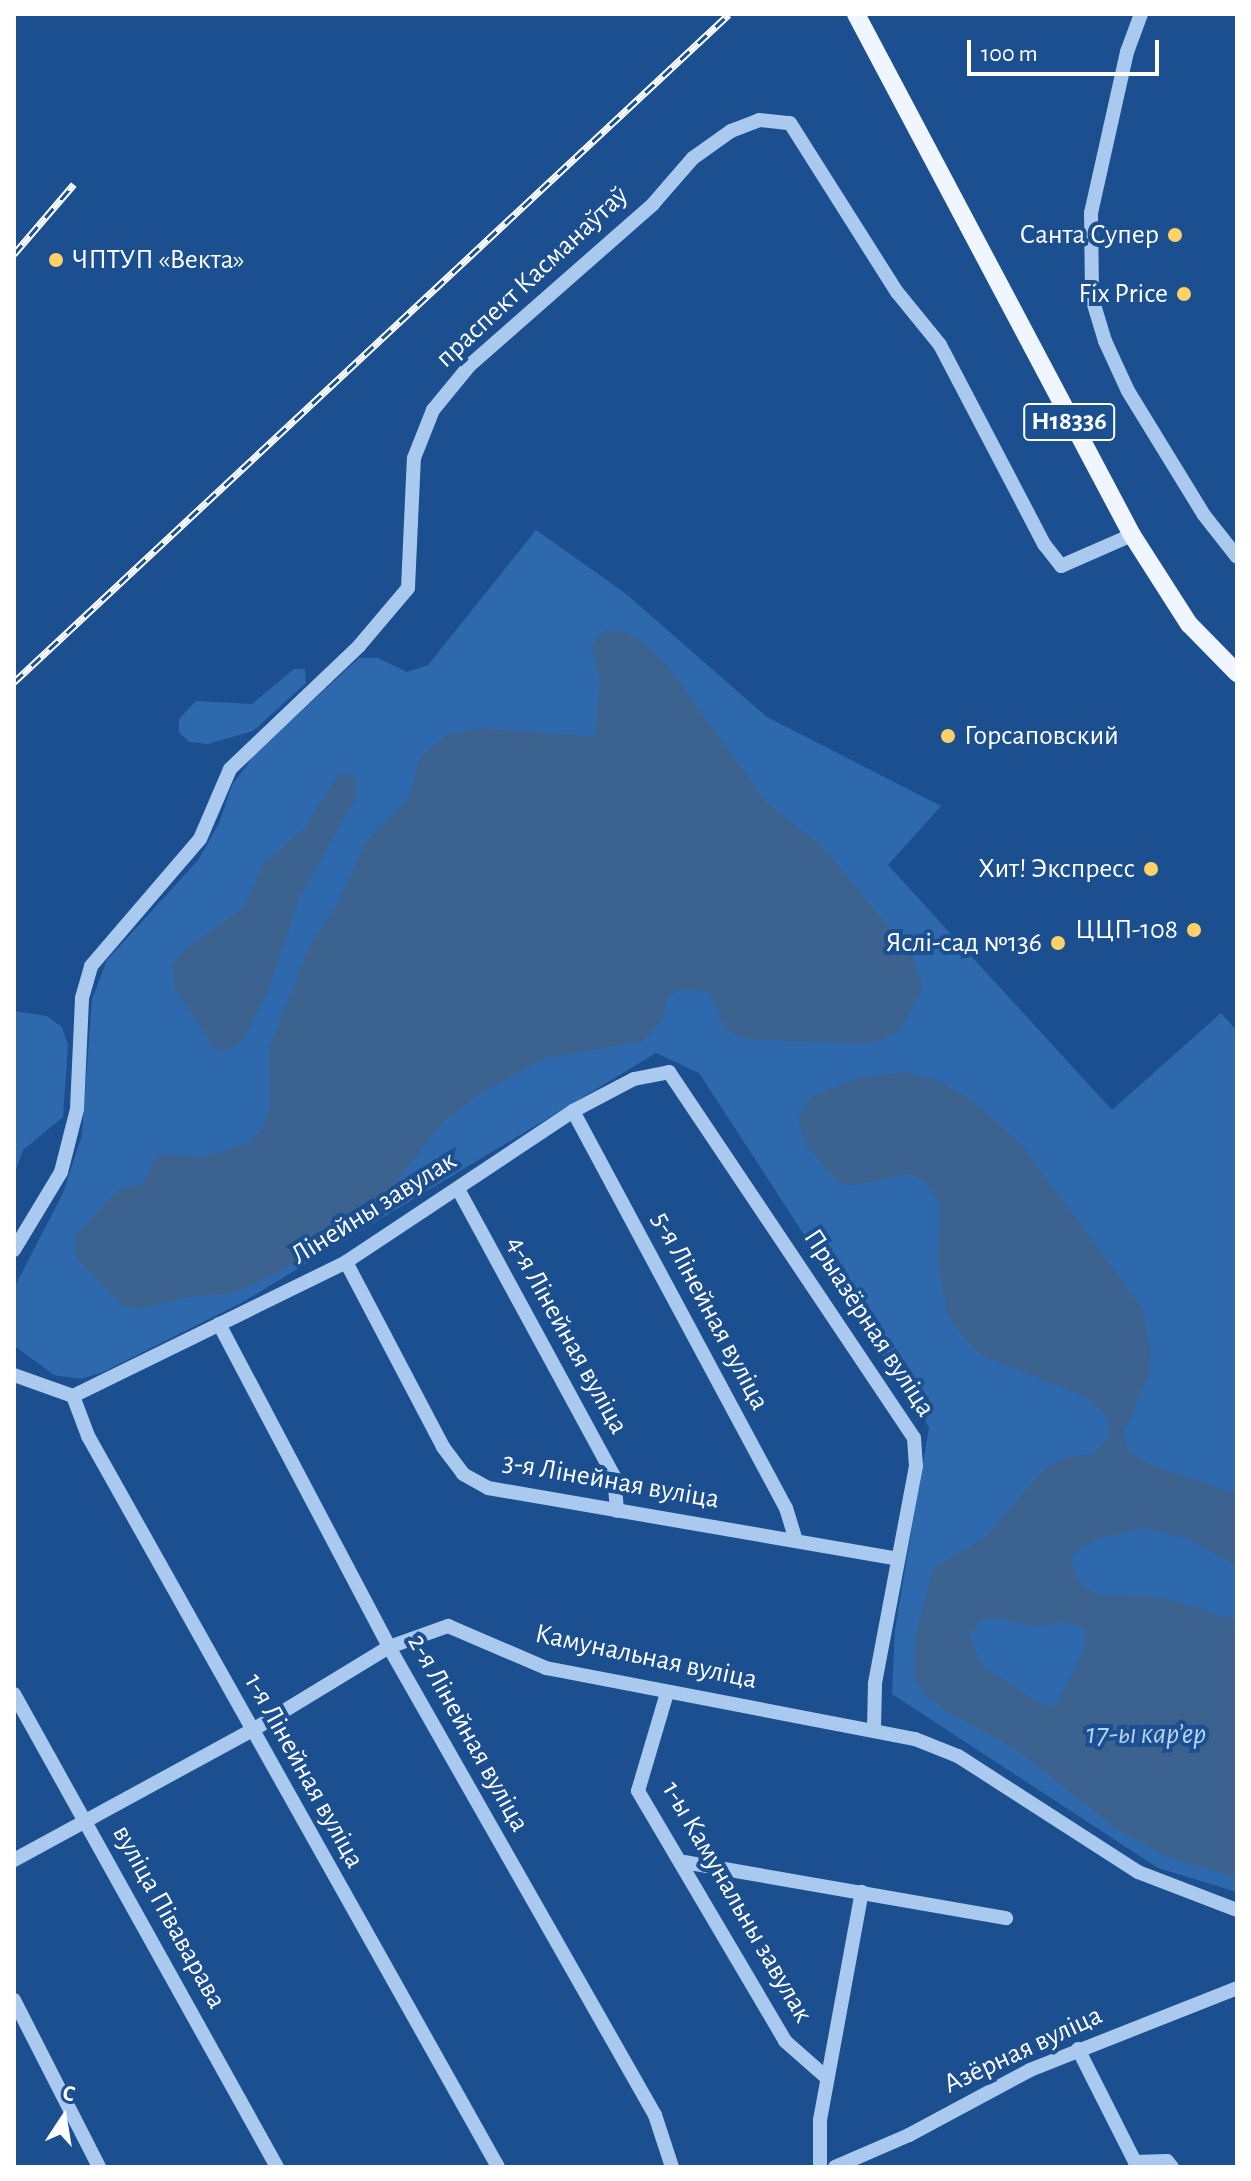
<!DOCTYPE html>
<meta charset="utf-8">
<style>
body{margin:0}
#map{position:relative;width:1251px;height:2181px;overflow:hidden;background:#1b4f8f;font-family:"Alegreya Sans",sans-serif}
div>[style]{position:absolute}
.green>*{inset:0;background:#2e69ad}
.water>*{inset:0;background:#3c6290}
.minor>*{height:14px;margin:-7px;padding:0 7px;transform-origin:7px;border-radius:7px;background:#a9c9ee}
.major>*{height:18px;margin:-9px;padding:0 9px;transform-origin:9px;border-radius:9px;background:#f0f6ff}
.rail>*{height:7px;margin-top:-3.5px;transform-origin:0;background:repeating-linear-gradient(90deg,#1b4f8f 0 12px,#fff 0 24px);box-sizing:border-box;border-block:2px solid #fff}
.dots>*{width:22px;height:22px;translate:-50% -50%;box-sizing:border-box;border:4px solid #1b4f8f;border-radius:50%}
span{translate:-50% -50%;white-space:nowrap;text-align:center;line-height:1.15;-webkit-text-stroke:8px #1b4f8f;paint-order:stroke}
.shield-label span{padding:2px 6px;background:#1b4f8f;border:2px solid;border-radius:6px;-webkit-text-stroke-width:0}
.shield-label{font-size:26px;color:#fff;font-weight:700}
.poi-label{font-size:28px;color:#fff}
.right{translate:-100% -50%;text-align:right}
.left{translate:0 -50%;text-align:left}
.street-label{font-size:28px;color:#fff}
.water-label{font-size:30px;color:#b5d3f5;font-style:italic}
.frame{position:absolute;inset:0;border:16px solid #fff;pointer-events:none}
.north{position:absolute;left:24px;top:2077px;width:80px;height:80px;-webkit-text-stroke:6px #1b4f8f;paint-order:stroke;rotate:12deg;font-size:22px;font-weight:700;line-height:32px;text-align:center;color:#fff}
.north::after{content:'';display:block;margin:auto;width:28px;height:36px;background:#fff;clip-path:polygon(50% 0,100% 100%,50% 72%,0 100%)}
.scale{position:absolute;left:967px;top:40px;width:192px;height:36px;box-sizing:border-box;border:4px solid #fff;border-top:0;padding-left:10px;font-size:24px;line-height:28px;white-space:nowrap;color:#fff;-webkit-text-stroke:6px #1b4f8f;paint-order:stroke}
</style>
<div id="map">
<div class="green">
<div style="clip-path:polygon(536px 530px,625px 593px,767px 717px,941px 806px,888px 865px,1112px 1110px,1221px 1013px,1237px 1031px,1237px 1892px,1158px 1868px,892px 1694px,895px 1629px,929px 1427px,699px 1073px,656px 1053px,241px 1303px,103px 1372px,81px 1379px,54px 1375px,16px 1347px,14px 1288px,63px 1193px,82px 1135px,92px 999px,107px 960px,199px 859px,219px 823px,232px 785px,255px 754px,359px 658px,378px 658px,407px 672px,428px 665px)"></div>
<div style="clip-path:polygon(294px 669px,305px 669px,306px 683px,253px 731px,208px 744px,189px 742px,179px 732px,179px 719px,196px 701px,252px 704px)"></div>
<div style="clip-path:polygon(14px 1011px,47px 1016px,62px 1027px,68px 1045px,63px 1117px,23px 1150px,14px 1175px)"></div>
</div>
<div class="water">
<div style="clip-path:polygon(618px 630px,641px 640px,666px 664px,765px 801px,821px 845px,913px 956px,923px 989px,897px 1033px,870px 1044px,744px 1039px,725px 1029px,710px 992px,680px 989px,668px 997px,662px 1020px,643px 1041px,546px 1058px,485px 1090px,441px 1124px,381px 1201px,279px 1272px,231px 1294px,184px 1297px,142px 1309px,124px 1307px,76px 1258px,74px 1237px,119px 1189px,143px 1184px,157px 1154px,204px 1157px,248px 1143px,262px 1130px,270px 1108px,269px 1049px,310px 944px,339px 901px,366px 842px,409px 798px,420px 757px,447px 735px,482px 728px,595px 737px,600px 681px,591px 646px,604px 631px)"></div>
<div style="clip-path:polygon(347px 773px,356px 778px,356px 797px,300px 897px,269px 989px,242px 1041px,230px 1050px,215px 1050px,175px 989px,172px 965px,183px 951px,245px 906px,262px 865px,305px 827px,337px 777px)"></div>
<div style="clip-path:polygon(evenodd,904px 1072px,941px 1082px,969px 1098px,1021px 1144px,1143px 1310px,1151px 1351px,1149px 1374px,1124px 1432px,1127px 1449px,1146px 1463px,1237px 1494px,1237px 1566px,1186px 1538px,1144px 1528px,1093px 1541px,1074px 1553px,1071px 1562px,1081px 1585px,1099px 1595px,1160px 1597px,1237px 1620px,1237px 1878px,1169px 1857px,1118px 1830px,1018px 1751px,942px 1708px,924px 1694px,914px 1675px,916px 1633px,933px 1569px,986px 1536px,1045px 1468px,1066px 1457px,1094px 1454px,1110px 1434px,1105px 1414px,1084px 1396px,981px 1355px,957px 1330px,947px 1312px,938px 1264px,940px 1203px,924px 1180px,910px 1174px,850px 1186px,838px 1182px,807px 1147px,798px 1119px,810px 1097px,859px 1078px,904px 1072px,998px 1618px,1037px 1627px,1066px 1622px,1084px 1629px,1085px 1649px,1057px 1704px,1044px 1706px,981px 1665px,970px 1636px,981px 1619px,998px 1618px)"></div>
</div>
<div class="minor">
<div style="left:1141px;top:14px;width:40px;rotate:110.2deg"></div>
<div style="left:1127px;top:52px;width:165px;rotate:102.6deg"></div>
<div style="left:1091px;top:213px;width:85px;rotate:89.3deg"></div>
<div style="left:1092px;top:298px;width:45px;rotate:73.2deg"></div>
<div style="left:1105px;top:341px;width:55px;rotate:65.3deg"></div>
<div style="left:1128px;top:391px;width:145px;rotate:58.5deg"></div>
<div style="left:1204px;top:515px;width:53px;rotate:51.8deg"></div>
<div style="left:573px;top:1111px;width:451px;rotate:61.8deg"></div>
<div style="left:786px;top:1508px;width:31px;rotate:73deg"></div>
<div style="left:458px;top:1189px;width:327px;rotate:61.5deg"></div>
<div style="left:614px;top:1476px;width:35px;rotate:85deg"></div>
<div style="left:14px;top:1250px;width:91px;rotate:-58.9deg"></div>
<div style="left:61px;top:1172px;width:65px;rotate:-75.7deg"></div>
<div style="left:77px;top:1109px;width:111px;rotate:-87.4deg"></div>
<div style="left:82px;top:998px;width:33px;rotate:-74deg"></div>
<div style="left:91px;top:966px;width:167px;rotate:-49.4deg"></div>
<div style="left:200px;top:839px;width:76px;rotate:-66.8deg"></div>
<div style="left:230px;top:769px;width:178px;rotate:-43.6deg"></div>
<div style="left:359px;top:646px;width:76px;rotate:-49.8deg"></div>
<div style="left:408px;top:588px;width:130px;rotate:-87.4deg"></div>
<div style="left:414px;top:458px;width:52px;rotate:-68.4deg"></div>
<div style="left:433px;top:410px;width:58px;rotate:-50.6deg"></div>
<div style="left:470px;top:365px;width:244px;rotate:-41.3deg"></div>
<div style="left:653px;top:204px;width:61px;rotate:-49deg"></div>
<div style="left:693px;top:158px;width:47px;rotate:-35.4deg"></div>
<div style="left:731px;top:131px;width:30px;rotate:-21deg"></div>
<div style="left:759px;top:120px;width:31px;rotate:6deg"></div>
<div style="left:790px;top:123px;width:200px;rotate:57.7deg"></div>
<div style="left:897px;top:292px;width:68px;rotate:50.9deg"></div>
<div style="left:940px;top:345px;width:225px;rotate:62.4deg"></div>
<div style="left:1044px;top:544px;width:28px;rotate:52deg"></div>
<div style="left:1061px;top:566px;width:77px;rotate:-23.6deg"></div>
<div style="left:346px;top:1262px;width:209px;rotate:62.3deg"></div>
<div style="left:443px;top:1447px;width:34px;rotate:53deg"></div>
<div style="left:463px;top:1474px;width:29px;rotate:29deg"></div>
<div style="left:488px;top:1488px;width:415px;rotate:9.8deg"></div>
<div style="left:219px;top:1324px;width:365px;rotate:62.2deg"></div>
<div style="left:389px;top:1647px;width:538px;rotate:60.39deg"></div>
<div style="left:655px;top:2115px;width:55px;rotate:71.9deg"></div>
<div style="left:14px;top:1375px;width:63px;rotate:19.6deg"></div>
<div style="left:73px;top:1396px;width:304px;rotate:-26.1deg"></div>
<div style="left:346px;top:1262px;width:273px;rotate:-33.6deg"></div>
<div style="left:573px;top:1111px;width:69px;rotate:-27.7deg"></div>
<div style="left:634px;top:1079px;width:36px;rotate:-11deg"></div>
<div style="left:669px;top:1072px;width:440px;rotate:56.2deg"></div>
<div style="left:914px;top:1438px;width:28px;rotate:86deg"></div>
<div style="left:916px;top:1466px;width:222px;rotate:100.7deg"></div>
<div style="left:875px;top:1684px;width:45px;rotate:91.3deg"></div>
<div style="left:73px;top:1396px;width:43px;rotate:69.4deg"></div>
<div style="left:88px;top:1436px;width:838px;rotate:60.71deg"></div>
<div style="left:667px;top:1693px;width:102px;rotate:106.5deg"></div>
<div style="left:638px;top:1791px;width:290px;rotate:59.5deg"></div>
<div style="left:785px;top:2041px;width:56px;rotate:41.4deg"></div>
<div style="left:14px;top:1694px;width:541px;rotate:60.92deg"></div>
<div style="left:14px;top:1860px;width:270px;rotate:-28.6deg"></div>
<div style="left:251px;top:1731px;width:162px;rotate:-31.3deg"></div>
<div style="left:389px;top:1647px;width:63px;rotate:-19.6deg"></div>
<div style="left:448px;top:1626px;width:107px;rotate:23.2deg"></div>
<div style="left:546px;top:1668px;width:376px;rotate:10.9deg"></div>
<div style="left:915px;top:1739px;width:46px;rotate:21.6deg"></div>
<div style="left:958px;top:1756px;width:214px;rotate:32.8deg"></div>
<div style="left:1138px;top:1872px;width:106px;rotate:21deg"></div>
<div style="left:684px;top:1862px;width:327px;rotate:9.9deg"></div>
<div style="left:14px;top:2000px;width:187px;rotate:63deg"></div>
<div style="left:1078px;top:2049px;width:127px;rotate:63.2deg"></div>
<div style="left:1135px;top:2162px;width:32px;rotate:-2deg"></div>
<div style="left:1167px;top:2161px;width:8px;rotate:50deg"></div>
<div style="left:820px;top:2167px;width:47px;rotate:-90deg"></div>
<div style="left:820px;top:2120px;width:232px;rotate:-79.6deg"></div>
<div style="left:835px;top:2167px;width:81px;rotate:-23.4deg"></div>
<div style="left:909px;top:2135px;width:137px;rotate:-28.2deg"></div>
<div style="left:1030px;top:2070px;width:223px;rotate:-21.6deg"></div>
</div>
<div class="major">
<div style="left:856px;top:14px;width:590px;rotate:62.09deg"></div>
<div style="left:1132px;top:535px;width:106px;rotate:57.4deg"></div>
<div style="left:1189px;top:624px;width:69px;rotate:45.6deg"></div>
</div>
<div class="rail">
<div style="left:14px;top:254px;width:92px;rotate:-49.4deg"></div>
<div style="left:14px;top:682px;width:978px;rotate:-43.05deg"></div>
</div>
<div class="dots">
<div style="left:1175px;top:235px;background:#ffd166"></div>
<div style="left:56px;top:260px;background:#ffd166"></div>
<div style="left:1184px;top:294px;background:#ffd166"></div>
<div style="left:948px;top:736px;background:#ffd166"></div>
<div style="left:1151px;top:869px;background:#ffd166"></div>
<div style="left:1194px;top:930px;background:#ffd166"></div>
<div style="left:1058px;top:943px;background:#ffd166"></div>
</div>
<div class="shield-label">
<span style="left:1069px;top:422px">Н18336</span>
</div>
<div class="poi-label">
<span class="right" style="left:1159px;top:235px">Санта Супер</span>
<span class="left" style="left:72px;top:260px">ЧПТУП «Векта»</span>
<span class="right" style="left:1168px;top:294px">Fix Price</span>
<span class="left" style="left:964px;top:736px">Горсаповский</span>
<span class="right" style="left:1135px;top:869px">Хит! Экспресс</span>
<span class="right" style="left:1178px;top:930px">ЦЦП-108</span>
<span class="right" style="left:1042px;top:943px">Яслі-сад №136</span>
</div>
<div class="street-label">
<span style="left:532px;top:277px;rotate:-43deg">праспект Касманаўтаў</span>
<span style="left:374px;top:1208px;rotate:-32deg">Лінейны завулак</span>
<span style="left:710px;top:1311px;rotate:62deg">5-я Лінейная вуліца</span>
<span style="left:869px;top:1323px;rotate:57deg">Прыазёрная вуліца</span>
<span style="left:567px;top:1335px;rotate:61deg">4-я Лінейная вуліца</span>
<span style="left:611px;top:1481px;rotate:10deg">3-я Лінейная вуліца</span>
<span style="left:646px;top:1657px;rotate:12deg">Камунальная вуліца</span>
<span style="left:468px;top:1733px;rotate:61deg">2-я Лінейная вуліца</span>
<span style="left:304px;top:1771px;rotate:61deg">1-я Лінейная вуліца</span>
<span style="left:737px;top:1902px;rotate:60deg">1-ы Камунальны завулак</span>
<span style="left:169px;top:1917px;rotate:61deg">вуліца Піваварава</span>
<span style="left:1023px;top:2050px;rotate:-25deg">Азёрная вуліца</span>
</div>
<div class="water-label">
<span style="left:1146px;top:1734px">17-ы кар’ер</span>
</div>
<div class="frame"></div>
<div class="north">С</div>
<div class="scale">100 m</div>
</div>
